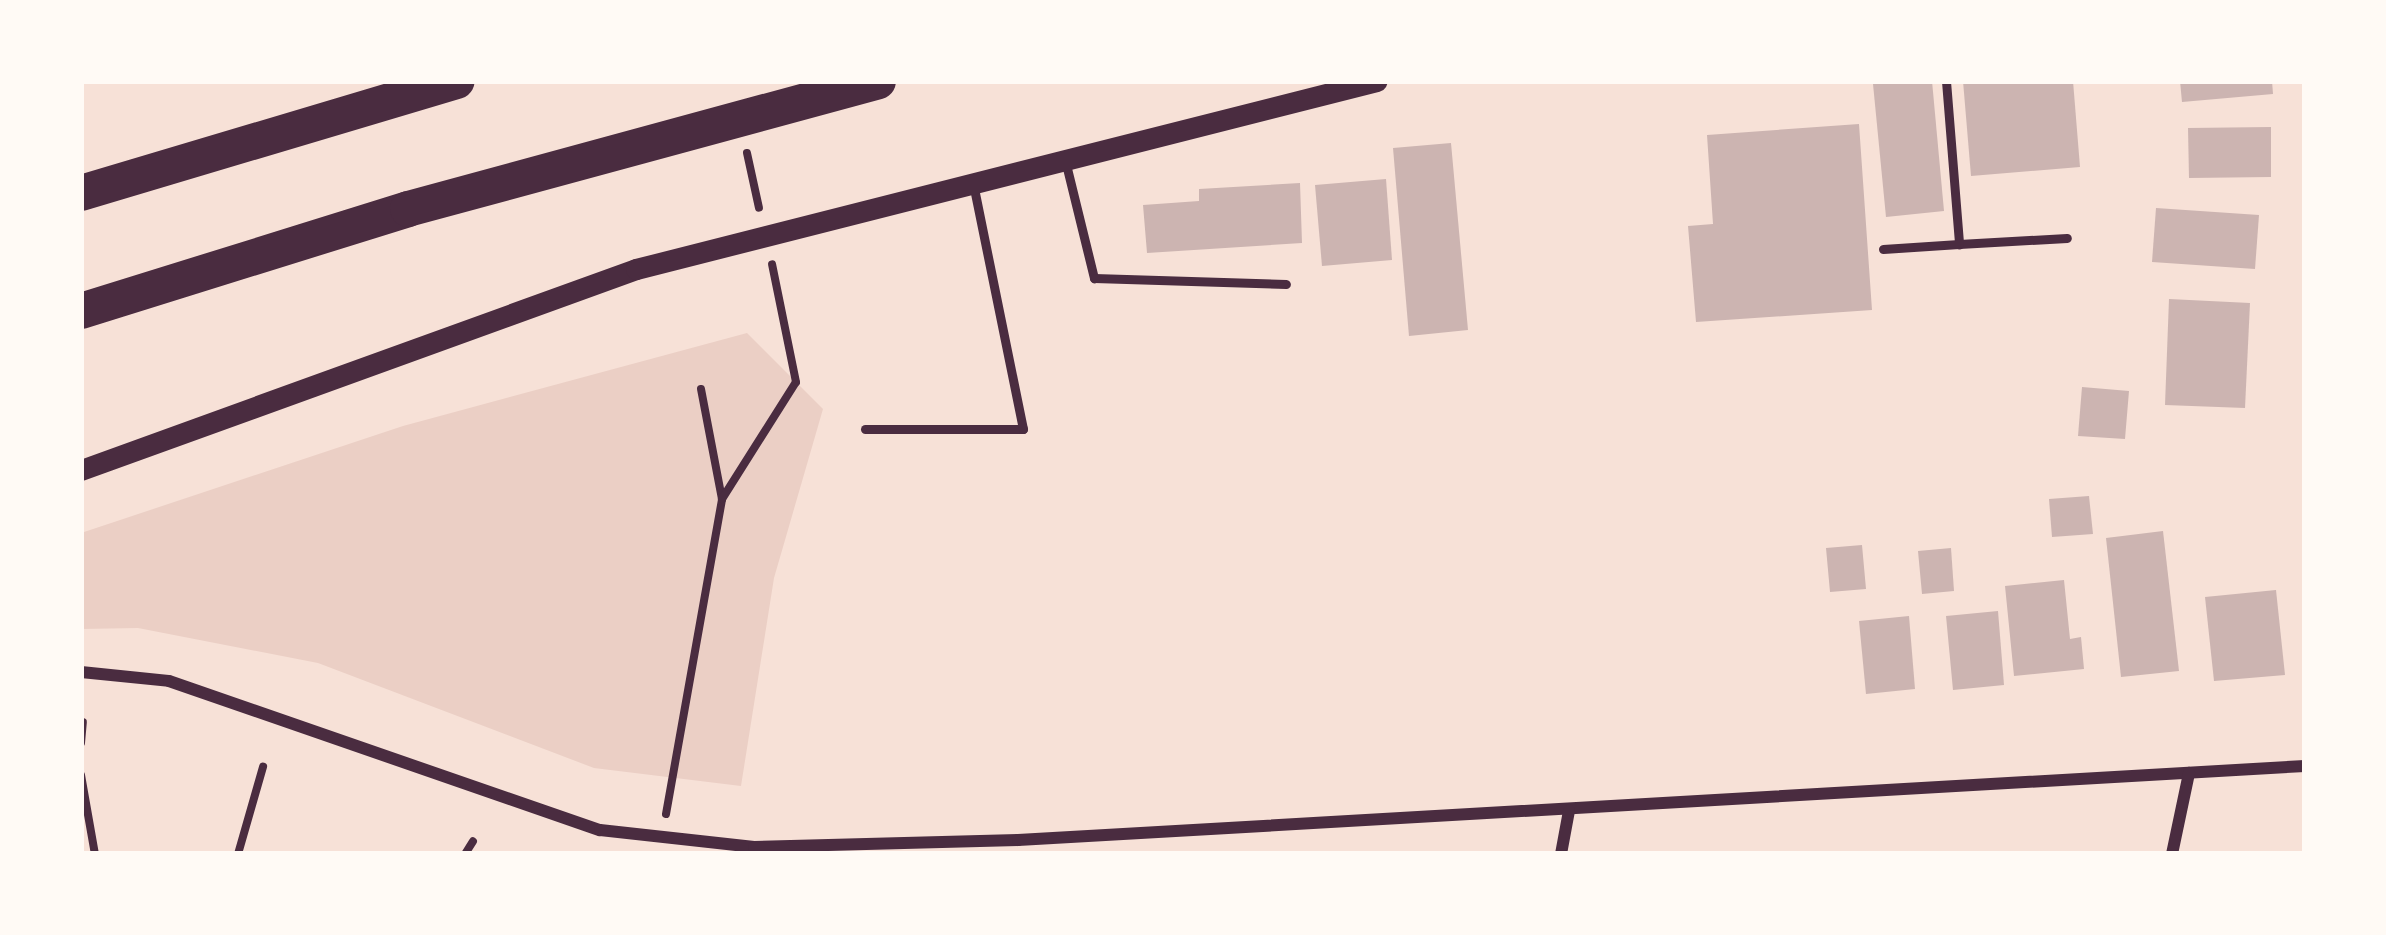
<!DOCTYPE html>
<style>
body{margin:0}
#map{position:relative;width:2386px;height:935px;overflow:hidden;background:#f7e1d7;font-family:"Open Sans",sans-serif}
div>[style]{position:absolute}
.green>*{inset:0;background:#ebcfc5}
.building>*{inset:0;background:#ccb4b1}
.path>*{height:8px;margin:-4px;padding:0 4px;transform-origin:4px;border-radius:4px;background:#4a2c40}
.service>*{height:9px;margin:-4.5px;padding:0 4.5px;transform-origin:4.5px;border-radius:4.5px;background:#4a2c40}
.minor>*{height:12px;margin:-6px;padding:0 6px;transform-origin:6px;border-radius:6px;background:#4a2c40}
.tertiary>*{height:21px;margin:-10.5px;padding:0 10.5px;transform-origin:10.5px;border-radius:10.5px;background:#4a2c40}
.motorway>*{height:36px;margin:-18px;padding:0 18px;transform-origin:18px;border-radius:18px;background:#4a2c40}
span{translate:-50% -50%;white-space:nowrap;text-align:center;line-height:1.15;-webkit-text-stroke:12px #fffaf5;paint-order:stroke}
.frame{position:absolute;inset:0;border:84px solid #fffaf5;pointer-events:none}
</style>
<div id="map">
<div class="green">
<div style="clip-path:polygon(747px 333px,823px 409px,774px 578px,741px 786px,594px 768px,318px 663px,138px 628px,81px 629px,81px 533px,403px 426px)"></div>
</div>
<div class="building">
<div style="clip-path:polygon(1913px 81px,1932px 81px,1944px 211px,1886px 217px,1873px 84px)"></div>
<div style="clip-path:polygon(1963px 81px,2073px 81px,2080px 167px,1971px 176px)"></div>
<div style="clip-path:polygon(2180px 81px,2272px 81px,2273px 94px,2182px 102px)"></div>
<div style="clip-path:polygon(1859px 124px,1872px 310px,1696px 322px,1688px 226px,1713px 224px,1707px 135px)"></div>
<div style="clip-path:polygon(2271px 127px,2271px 177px,2189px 178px,2188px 128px)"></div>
<div style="clip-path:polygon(1451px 143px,1468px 330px,1409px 336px,1393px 148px)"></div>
<div style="clip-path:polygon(1386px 179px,1392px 260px,1322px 266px,1315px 185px)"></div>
<div style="clip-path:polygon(1300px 183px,1302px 243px,1147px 253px,1143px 205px,1199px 201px,1199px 189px)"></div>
<div style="clip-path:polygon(2156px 208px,2259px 215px,2255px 269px,2152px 262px)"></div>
<div style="clip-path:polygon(2169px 299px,2250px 303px,2245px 408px,2165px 405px)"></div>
<div style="clip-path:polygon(2082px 387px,2129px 391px,2125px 439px,2078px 436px)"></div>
<div style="clip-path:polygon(2089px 496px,2093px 534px,2052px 537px,2049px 499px)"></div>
<div style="clip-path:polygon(2163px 531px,2179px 671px,2121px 677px,2106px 538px)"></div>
<div style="clip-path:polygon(1862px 545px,1866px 589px,1830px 592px,1826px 548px)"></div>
<div style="clip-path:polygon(1951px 548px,1954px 591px,1922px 594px,1918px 551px)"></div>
<div style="clip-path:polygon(2064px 580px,2070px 639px,2081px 637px,2084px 669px,2014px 676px,2005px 586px)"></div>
<div style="clip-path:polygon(2276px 590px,2285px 675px,2214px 681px,2205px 597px)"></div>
<div style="clip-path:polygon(1998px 611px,2004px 685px,1953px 690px,1946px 616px)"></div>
<div style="clip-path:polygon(1909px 616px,1915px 689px,1866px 694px,1859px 621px)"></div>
</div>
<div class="path">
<div style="left:747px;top:153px;width:56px;rotate:77.7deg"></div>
<div style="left:701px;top:389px;width:112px;rotate:79.2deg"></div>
<div style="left:81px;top:743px;width:21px;rotate:-85deg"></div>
<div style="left:81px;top:775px;width:80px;rotate:80deg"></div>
<div style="left:666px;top:814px;width:320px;rotate:-79.9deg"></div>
<div style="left:722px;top:499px;width:138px;rotate:-57.7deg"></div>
<div style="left:796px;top:382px;width:120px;rotate:-101.5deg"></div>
<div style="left:238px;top:854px;width:91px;rotate:-74deg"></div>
<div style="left:465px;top:854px;width:15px;rotate:-58deg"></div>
</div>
<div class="service">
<div style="left:1946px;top:81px;width:164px;rotate:85.4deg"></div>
<div style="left:1959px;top:244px;width:108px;rotate:-3.2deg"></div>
<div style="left:1065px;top:160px;width:122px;rotate:76.2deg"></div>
<div style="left:1094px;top:278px;width:192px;rotate:1.8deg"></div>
<div style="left:1883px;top:249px;width:76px;rotate:-3.8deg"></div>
<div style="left:865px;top:429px;width:158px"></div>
<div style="left:1023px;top:429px;width:250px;rotate:-101.5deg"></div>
</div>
<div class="minor">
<div style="left:81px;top:672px;width:88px;rotate:5.8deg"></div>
<div style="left:169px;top:681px;width:456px;rotate:19.1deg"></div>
<div style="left:600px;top:830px;width:155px;rotate:6.3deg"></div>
<div style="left:754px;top:847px;width:264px;rotate:-1.5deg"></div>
<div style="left:1018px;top:840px;width:1289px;rotate:-3.29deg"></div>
<div style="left:1561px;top:854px;width:44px;rotate:-79.5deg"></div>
<div style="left:2172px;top:854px;width:83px;rotate:-78.1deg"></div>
</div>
<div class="tertiary">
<div style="left:81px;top:470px;width:590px;rotate:-19.91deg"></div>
<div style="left:636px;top:269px;width:764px;rotate:-14.24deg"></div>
</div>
<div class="motorway">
<div style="left:81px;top:193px;width:392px;rotate:-16.6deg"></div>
<div style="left:81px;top:311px;width:343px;rotate:-17.3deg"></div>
<div style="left:408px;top:209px;width:487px;rotate:-15.2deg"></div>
</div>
<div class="frame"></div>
</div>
